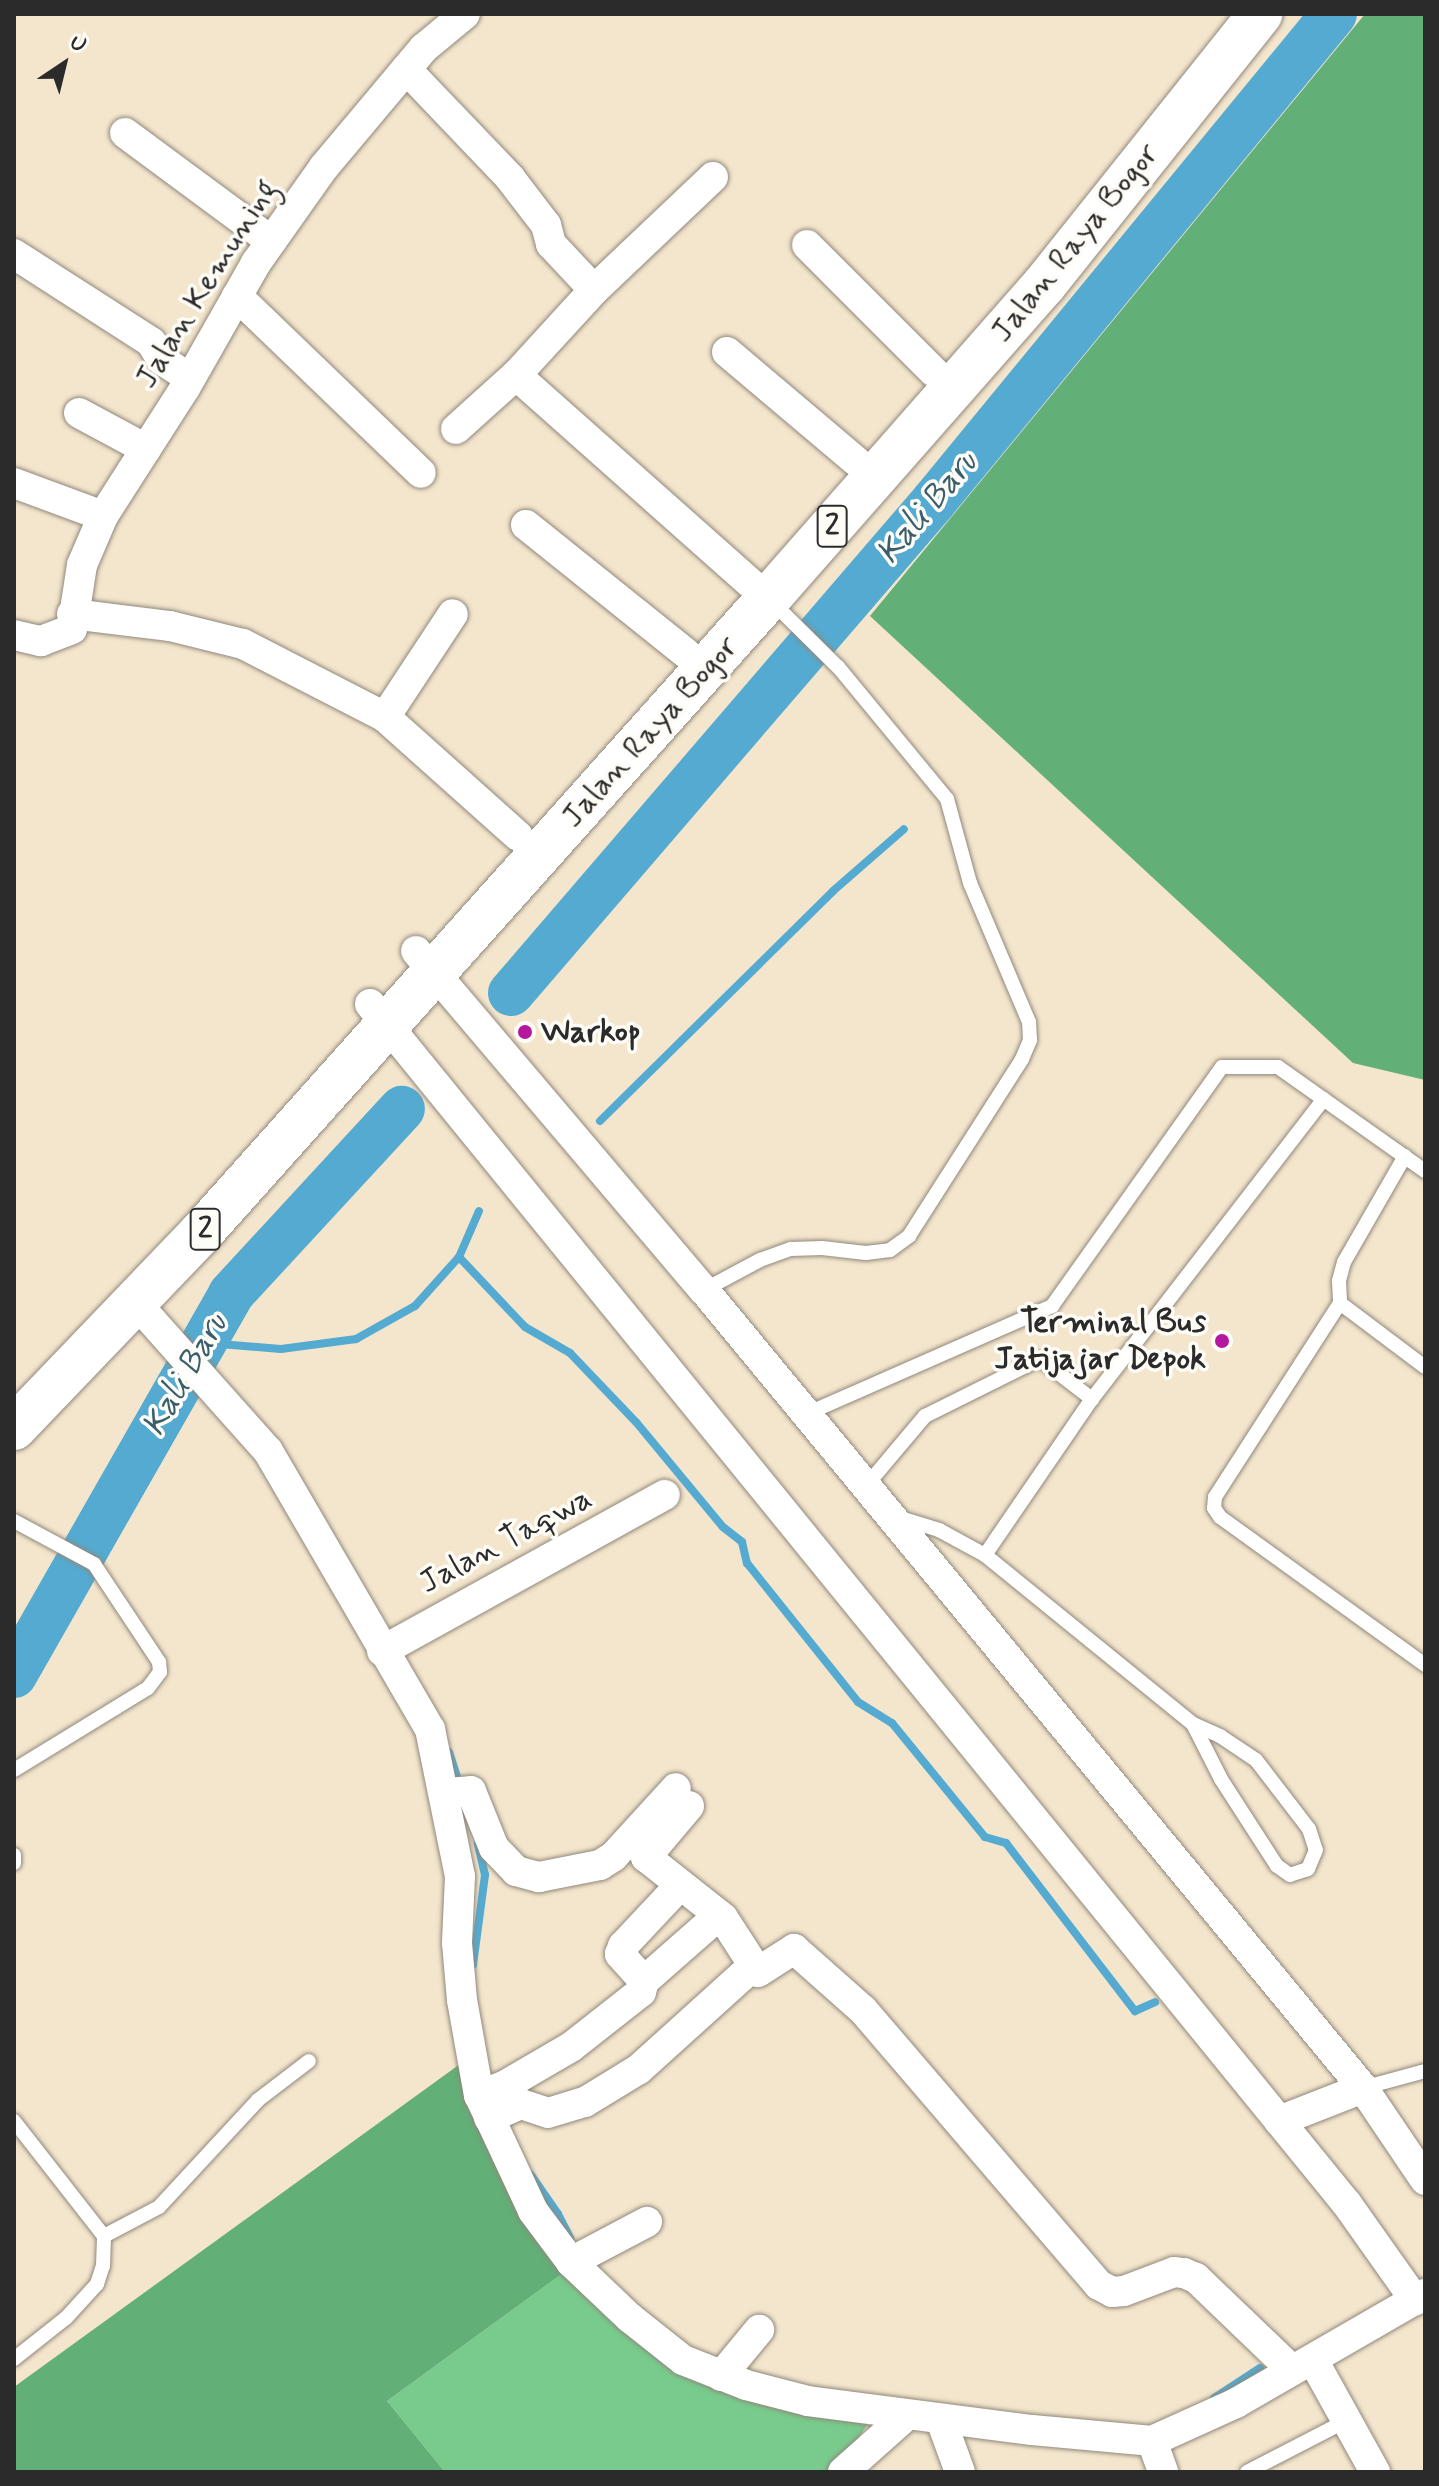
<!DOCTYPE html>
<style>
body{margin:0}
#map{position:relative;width:1439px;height:2486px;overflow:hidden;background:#f4e6cd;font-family:Mynerve,sans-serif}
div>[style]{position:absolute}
.green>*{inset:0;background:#78cb8d}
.forest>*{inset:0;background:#62af78}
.stream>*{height:8px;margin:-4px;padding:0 4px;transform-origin:4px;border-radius:4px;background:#54aad0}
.river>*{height:46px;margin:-23px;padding:0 23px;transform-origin:23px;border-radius:23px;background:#54aad0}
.roads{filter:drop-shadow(0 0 2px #90887c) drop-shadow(0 0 2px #90887c)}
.service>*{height:14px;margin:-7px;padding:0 7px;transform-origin:7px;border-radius:7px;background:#fff}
.minor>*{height:30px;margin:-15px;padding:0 15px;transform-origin:15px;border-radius:15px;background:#fff}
.trunk>*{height:44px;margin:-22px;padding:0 22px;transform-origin:22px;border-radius:22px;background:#fff}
.dots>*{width:22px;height:22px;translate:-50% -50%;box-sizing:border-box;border:4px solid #fdfcf7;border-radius:50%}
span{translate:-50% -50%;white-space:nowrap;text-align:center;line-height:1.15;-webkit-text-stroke:7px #fdfcf7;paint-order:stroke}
.shield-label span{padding:2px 6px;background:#fdfcf7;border:2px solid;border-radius:6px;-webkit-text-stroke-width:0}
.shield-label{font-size:30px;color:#2b2b2b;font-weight:700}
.street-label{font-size:32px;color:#2b2b2b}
.poi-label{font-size:32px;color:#2b2b2b;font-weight:700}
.left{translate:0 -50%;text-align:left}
.right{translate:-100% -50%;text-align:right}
.water-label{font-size:34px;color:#3b5e6d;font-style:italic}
.frame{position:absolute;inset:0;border:16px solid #2b2b2b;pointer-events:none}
.north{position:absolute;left:24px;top:24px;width:80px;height:80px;-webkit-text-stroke:6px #fdfcf7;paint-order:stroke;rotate:35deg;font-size:22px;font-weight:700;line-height:32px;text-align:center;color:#2b2b2b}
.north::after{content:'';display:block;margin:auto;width:28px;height:36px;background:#2b2b2b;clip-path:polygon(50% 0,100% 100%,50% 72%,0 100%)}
</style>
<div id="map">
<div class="green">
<div style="clip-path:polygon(570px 2268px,647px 2344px,871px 2419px,846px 2457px,830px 2472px,445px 2472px,387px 2401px)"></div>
</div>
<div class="forest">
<div style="clip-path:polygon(1365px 14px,1425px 14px,1425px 1080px,1353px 1063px,870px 616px)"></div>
<div style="clip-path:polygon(460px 2064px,570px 2268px,387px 2401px,445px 2472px,14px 2472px,14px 2387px)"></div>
</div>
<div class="stream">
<div style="left:600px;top:1121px;width:327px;rotate:-44.6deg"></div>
<div style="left:833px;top:891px;width:94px;rotate:-41.1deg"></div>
<div style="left:459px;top:1257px;width:96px;rotate:46.7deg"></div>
<div style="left:525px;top:1327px;width:52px;rotate:30deg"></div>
<div style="left:570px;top:1353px;width:95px;rotate:46.3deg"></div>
<div style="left:636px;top:1422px;width:136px;rotate:50.4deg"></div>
<div style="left:723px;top:1527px;width:24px;rotate:38deg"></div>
<div style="left:742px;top:1542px;width:22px;rotate:77deg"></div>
<div style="left:747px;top:1563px;width:178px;rotate:51.4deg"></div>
<div style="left:858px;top:1702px;width:40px;rotate:32deg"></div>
<div style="left:892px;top:1723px;width:147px;rotate:50.8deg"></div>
<div style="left:985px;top:1837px;width:22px;rotate:16deg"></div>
<div style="left:1006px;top:1843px;width:212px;rotate:52.5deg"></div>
<div style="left:1135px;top:2011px;width:22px;rotate:-24deg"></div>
<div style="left:206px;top:1337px;width:16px;rotate:27deg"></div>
<div style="left:220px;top:1344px;width:61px;rotate:4.7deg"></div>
<div style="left:281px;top:1349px;width:76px;rotate:-7.6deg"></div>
<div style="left:356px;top:1339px;width:68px;rotate:-29.2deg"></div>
<div style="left:415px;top:1306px;width:66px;rotate:-48.1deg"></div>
<div style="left:459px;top:1257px;width:50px;rotate:-66.5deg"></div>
<div style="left:449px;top:1752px;width:35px;rotate:72deg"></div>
<div style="left:473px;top:1965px;width:91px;rotate:-82.4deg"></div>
<div style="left:485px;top:1875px;width:32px;rotate:-103deg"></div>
<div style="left:531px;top:2175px;width:47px;rotate:55.3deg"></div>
<div style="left:558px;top:2214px;width:27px;rotate:63deg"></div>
<div style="left:1214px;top:2398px;width:55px;rotate:-33.1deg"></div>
</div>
<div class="river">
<div style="left:511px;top:993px;width:649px;rotate:-49.31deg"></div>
<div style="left:934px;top:501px;width:630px;rotate:-50.6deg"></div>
<div style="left:14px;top:1675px;width:438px;rotate:-60.3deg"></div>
<div style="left:231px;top:1294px;width:252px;rotate:-47.3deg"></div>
</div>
<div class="roads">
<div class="service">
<div style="left:1405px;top:1156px;width:122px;rotate:119.9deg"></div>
<div style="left:1344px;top:1262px;width:20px;rotate:105deg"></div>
<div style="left:1339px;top:1281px;width:22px;rotate:87deg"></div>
<div style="left:1340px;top:1303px;width:231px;rotate:122.8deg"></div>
<div style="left:1215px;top:1497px;width:11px;rotate:95deg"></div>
<div style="left:1214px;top:1508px;width:11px;rotate:56deg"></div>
<div style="left:1220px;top:1517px;width:253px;rotate:35.8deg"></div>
<div style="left:704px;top:1290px;width:64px;rotate:-28.2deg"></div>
<div style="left:760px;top:1260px;width:33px;rotate:-20deg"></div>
<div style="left:791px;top:1249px;width:31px;rotate:-2deg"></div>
<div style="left:822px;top:1248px;width:44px;rotate:6.5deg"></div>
<div style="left:866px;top:1253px;width:24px;rotate:-7deg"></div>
<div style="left:890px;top:1250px;width:24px;rotate:-36deg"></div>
<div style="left:909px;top:1236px;width:210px;rotate:-57.4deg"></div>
<div style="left:1022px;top:1059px;width:21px;rotate:-67deg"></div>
<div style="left:1030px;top:1040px;width:18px;rotate:-93deg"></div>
<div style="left:1029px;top:1022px;width:151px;rotate:-113deg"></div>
<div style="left:970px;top:883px;width:87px;rotate:-105.3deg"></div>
<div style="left:947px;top:799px;width:171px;rotate:-129.5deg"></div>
<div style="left:838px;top:667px;width:94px;rotate:-135.4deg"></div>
<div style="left:1340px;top:1303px;width:106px;rotate:37deg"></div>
<div style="left:806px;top:1414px;width:269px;rotate:-23.7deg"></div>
<div style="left:1052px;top:1306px;width:293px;rotate:-54.6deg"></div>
<div style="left:1222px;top:1067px;width:56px"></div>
<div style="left:1278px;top:1067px;width:180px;rotate:35.3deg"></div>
<div style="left:866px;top:1486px;width:92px;rotate:-49.9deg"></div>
<div style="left:925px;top:1416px;width:128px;rotate:-26.4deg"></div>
<div style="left:1040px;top:1359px;width:66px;rotate:37.6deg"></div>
<div style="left:900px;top:1518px;width:41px;rotate:17.1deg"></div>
<div style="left:939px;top:1530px;width:52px;rotate:28.5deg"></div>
<div style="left:985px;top:1555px;width:268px;rotate:39.1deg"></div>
<div style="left:1193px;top:1724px;width:30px;rotate:24deg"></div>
<div style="left:1220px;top:1736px;width:43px;rotate:33.7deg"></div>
<div style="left:1256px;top:1760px;width:87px;rotate:52.5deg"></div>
<div style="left:1309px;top:1829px;width:22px;rotate:72deg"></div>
<div style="left:1316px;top:1850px;width:21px;rotate:113deg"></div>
<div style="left:1308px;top:1869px;width:19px;rotate:162deg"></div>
<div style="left:1290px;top:1875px;width:16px;rotate:-145deg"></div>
<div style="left:1277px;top:1866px;width:103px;rotate:-122.8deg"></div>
<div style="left:1221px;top:1779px;width:62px;rotate:-117deg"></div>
<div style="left:14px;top:1521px;width:91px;rotate:28.3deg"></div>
<div style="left:94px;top:1564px;width:118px;rotate:56.4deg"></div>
<div style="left:159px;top:1662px;width:10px;rotate:84deg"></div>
<div style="left:160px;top:1672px;width:20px;rotate:127deg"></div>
<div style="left:148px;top:1688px;width:157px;rotate:148.5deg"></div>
<div style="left:985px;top:1555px;width:189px;rotate:-55.6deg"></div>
<div style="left:1092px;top:1399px;width:379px;rotate:-52.3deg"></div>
<div style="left:14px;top:1855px;width:8px;rotate:90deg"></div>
<div style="left:1363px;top:2088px;width:64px;rotate:-15.3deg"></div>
<div style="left:14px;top:2121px;width:146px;rotate:52deg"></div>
<div style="left:104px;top:2236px;width:62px;rotate:-27.8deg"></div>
<div style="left:159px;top:2207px;width:146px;rotate:-47.2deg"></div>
<div style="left:258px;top:2100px;width:64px;rotate:-37.4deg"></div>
<div style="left:14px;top:2359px;width:66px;rotate:-38.3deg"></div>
<div style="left:66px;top:2318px;width:46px;rotate:-47.6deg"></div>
<div style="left:97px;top:2284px;width:19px;rotate:-72deg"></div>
<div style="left:103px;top:2266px;width:30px;rotate:-88deg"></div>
<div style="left:1247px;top:2472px;width:109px;rotate:-27.3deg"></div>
</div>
<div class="minor">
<div style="left:406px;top:69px;width:151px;rotate:46.3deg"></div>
<div style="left:510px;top:178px;width:59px;rotate:52.5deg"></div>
<div style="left:546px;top:225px;width:20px;rotate:75deg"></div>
<div style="left:551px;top:244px;width:63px;rotate:46.9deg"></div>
<div style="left:594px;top:290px;width:164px;rotate:-43.5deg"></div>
<div style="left:125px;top:133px;width:182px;rotate:36.5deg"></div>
<div style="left:807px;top:245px;width:180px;rotate:45deg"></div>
<div style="left:14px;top:254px;width:163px;rotate:32.7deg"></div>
<div style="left:151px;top:342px;width:21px;rotate:59deg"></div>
<div style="left:162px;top:360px;width:33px;rotate:33deg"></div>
<div style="left:594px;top:290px;width:115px;rotate:132.5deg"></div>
<div style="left:516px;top:375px;width:337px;rotate:41.6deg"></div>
<div style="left:237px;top:296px;width:255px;rotate:43.9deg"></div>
<div style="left:727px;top:352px;width:169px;rotate:40.2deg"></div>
<div style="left:79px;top:413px;width:76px;rotate:28.2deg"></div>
<div style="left:456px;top:429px;width:81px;rotate:-42deg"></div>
<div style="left:14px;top:483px;width:95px;rotate:20.3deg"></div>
<div style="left:526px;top:525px;width:205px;rotate:38.7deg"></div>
<div style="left:72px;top:614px;width:99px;rotate:7deg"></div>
<div style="left:170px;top:626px;width:75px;rotate:13.9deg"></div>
<div style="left:243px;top:644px;width:160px;rotate:27.2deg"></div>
<div style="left:385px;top:717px;width:178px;rotate:41.8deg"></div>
<div style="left:14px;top:635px;width:28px;rotate:13deg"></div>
<div style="left:41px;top:641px;width:33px;rotate:-21deg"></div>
<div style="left:72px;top:629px;width:65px;rotate:-81.1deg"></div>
<div style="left:82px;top:565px;width:53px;rotate:-66.8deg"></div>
<div style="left:103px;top:516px;width:152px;rotate:-57.4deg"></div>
<div style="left:185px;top:388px;width:144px;rotate:-60.4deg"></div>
<div style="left:256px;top:263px;width:118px;rotate:-54.7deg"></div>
<div style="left:324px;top:167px;width:155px;rotate:-50deg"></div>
<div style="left:424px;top:48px;width:53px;rotate:-39.7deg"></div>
<div style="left:385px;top:717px;width:123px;rotate:-56.6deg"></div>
<div style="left:416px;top:951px;width:445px;rotate:49.7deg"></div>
<div style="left:704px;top:1290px;width:1035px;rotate:50.45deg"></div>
<div style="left:1363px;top:2088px;width:111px;rotate:56deg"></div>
<div style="left:370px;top:1004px;width:1547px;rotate:50.85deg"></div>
<div style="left:1347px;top:2204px;width:118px;rotate:54.7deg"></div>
<div style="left:136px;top:1303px;width:198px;rotate:48.3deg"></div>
<div style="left:268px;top:1451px;width:322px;rotate:59.8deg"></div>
<div style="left:430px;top:1729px;width:150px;rotate:78.5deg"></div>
<div style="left:460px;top:1876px;width:67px;rotate:92.6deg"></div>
<div style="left:457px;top:1943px;width:57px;rotate:85deg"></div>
<div style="left:462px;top:2000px;width:97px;rotate:79.9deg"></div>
<div style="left:479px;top:2095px;width:128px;rotate:65deg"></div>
<div style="left:533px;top:2211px;width:64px;rotate:53.3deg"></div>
<div style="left:571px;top:2262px;width:81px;rotate:43.5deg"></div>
<div style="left:630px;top:2318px;width:68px;rotate:38.4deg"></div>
<div style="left:683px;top:2360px;width:68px;rotate:21.6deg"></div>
<div style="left:746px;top:2385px;width:64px;rotate:14.5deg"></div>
<div style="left:808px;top:2401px;width:226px;rotate:7.4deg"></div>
<div style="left:1032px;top:2430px;width:121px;rotate:5.2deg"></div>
<div style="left:1152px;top:2441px;width:92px;rotate:-24.3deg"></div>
<div style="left:1236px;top:2403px;width:218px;rotate:-30deg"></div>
<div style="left:382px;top:1651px;width:323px;rotate:-28.9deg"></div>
<div style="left:445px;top:1793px;width:26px;rotate:-4deg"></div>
<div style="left:471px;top:1791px;width:61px;rotate:68deg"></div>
<div style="left:494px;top:1848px;width:32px;rotate:46deg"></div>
<div style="left:516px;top:1871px;width:24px;rotate:15deg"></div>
<div style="left:539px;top:1877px;width:62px;rotate:-11.1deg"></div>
<div style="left:600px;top:1865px;width:15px;rotate:-32deg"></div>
<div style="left:613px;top:1857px;width:93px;rotate:-47.6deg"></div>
<div style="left:689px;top:1806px;width:67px;rotate:130.1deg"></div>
<div style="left:646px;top:1857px;width:98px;rotate:38.4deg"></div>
<div style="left:723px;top:1918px;width:64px;rotate:57.1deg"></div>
<div style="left:758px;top:1972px;width:43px;rotate:-32.6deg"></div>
<div style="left:794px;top:1949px;width:92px;rotate:41.5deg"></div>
<div style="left:863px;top:2010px;width:362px;rotate:49.4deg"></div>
<div style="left:1099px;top:2285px;width:15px;rotate:28deg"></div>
<div style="left:1112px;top:2292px;width:12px;rotate:-5deg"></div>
<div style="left:1124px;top:2291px;width:53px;rotate:-20.8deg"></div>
<div style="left:1174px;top:2272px;width:10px;rotate:6deg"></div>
<div style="left:1184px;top:2273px;width:13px;rotate:23deg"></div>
<div style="left:1196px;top:2278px;width:132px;rotate:43.8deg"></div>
<div style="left:644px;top:1981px;width:100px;rotate:-41.3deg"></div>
<div style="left:479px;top:2095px;width:27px;rotate:-20deg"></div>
<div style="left:504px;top:2086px;width:78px;rotate:-30.2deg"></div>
<div style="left:571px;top:2047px;width:89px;rotate:-38.2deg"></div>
<div style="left:641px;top:1992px;width:11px;rotate:-75deg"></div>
<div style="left:644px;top:1981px;width:36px;rotate:-132deg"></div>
<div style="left:620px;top:1954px;width:9px;rotate:-69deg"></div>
<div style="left:623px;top:1946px;width:83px;rotate:-46.9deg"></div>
<div style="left:489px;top:2118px;width:35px;rotate:-24deg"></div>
<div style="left:521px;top:2104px;width:28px;rotate:18deg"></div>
<div style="left:548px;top:2113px;width:39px;rotate:-17deg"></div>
<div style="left:585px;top:2102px;width:63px;rotate:-31.4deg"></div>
<div style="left:639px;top:2069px;width:154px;rotate:-42.1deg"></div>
<div style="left:1279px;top:2121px;width:90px;rotate:-21.4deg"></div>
<div style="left:571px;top:2262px;width:86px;rotate:-27.8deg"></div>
<div style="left:1313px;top:2360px;width:128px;rotate:61deg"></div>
<div style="left:721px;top:2376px;width:60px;rotate:-50.4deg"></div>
<div style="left:941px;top:2420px;width:55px;rotate:69.9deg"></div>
<div style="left:1152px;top:2441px;width:33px;rotate:70deg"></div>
<div style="left:843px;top:2472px;width:86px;rotate:-41.7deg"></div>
</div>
<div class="trunk">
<div style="left:14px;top:1428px;width:269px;rotate:-46.2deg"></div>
<div style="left:200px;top:1234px;width:852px;rotate:-48.19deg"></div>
<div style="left:768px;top:599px;width:418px;rotate:-48.7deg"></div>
<div style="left:1044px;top:285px;width:347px;rotate:-51.4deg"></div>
</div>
</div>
<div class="dots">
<div style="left:525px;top:1032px;background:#b5179e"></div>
<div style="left:1222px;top:1341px;background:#b5179e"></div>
</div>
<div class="shield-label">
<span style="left:832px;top:526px">2</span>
<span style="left:205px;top:1229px">2</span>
</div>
<div class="street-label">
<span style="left:1075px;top:243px;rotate:-51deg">Jalan Raya Bogor</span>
<span style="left:207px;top:284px;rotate:-58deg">Jalan Kemuning</span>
<span style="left:650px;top:732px;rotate:-48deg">Jalan Raya Bogor</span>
<span style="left:506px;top:1541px;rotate:-28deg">Jalan Taqwa</span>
</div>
<div class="poi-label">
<span class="left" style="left:541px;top:1032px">Warkop</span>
<span class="right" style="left:1206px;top:1341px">Terminal Bus<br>Jatijajar Depok</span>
</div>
<div class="water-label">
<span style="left:927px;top:508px;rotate:-50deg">Kali Baru</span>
<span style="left:185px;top:1375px;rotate:-60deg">Kali Baru</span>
</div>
<div class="frame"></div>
<div class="north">U</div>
</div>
